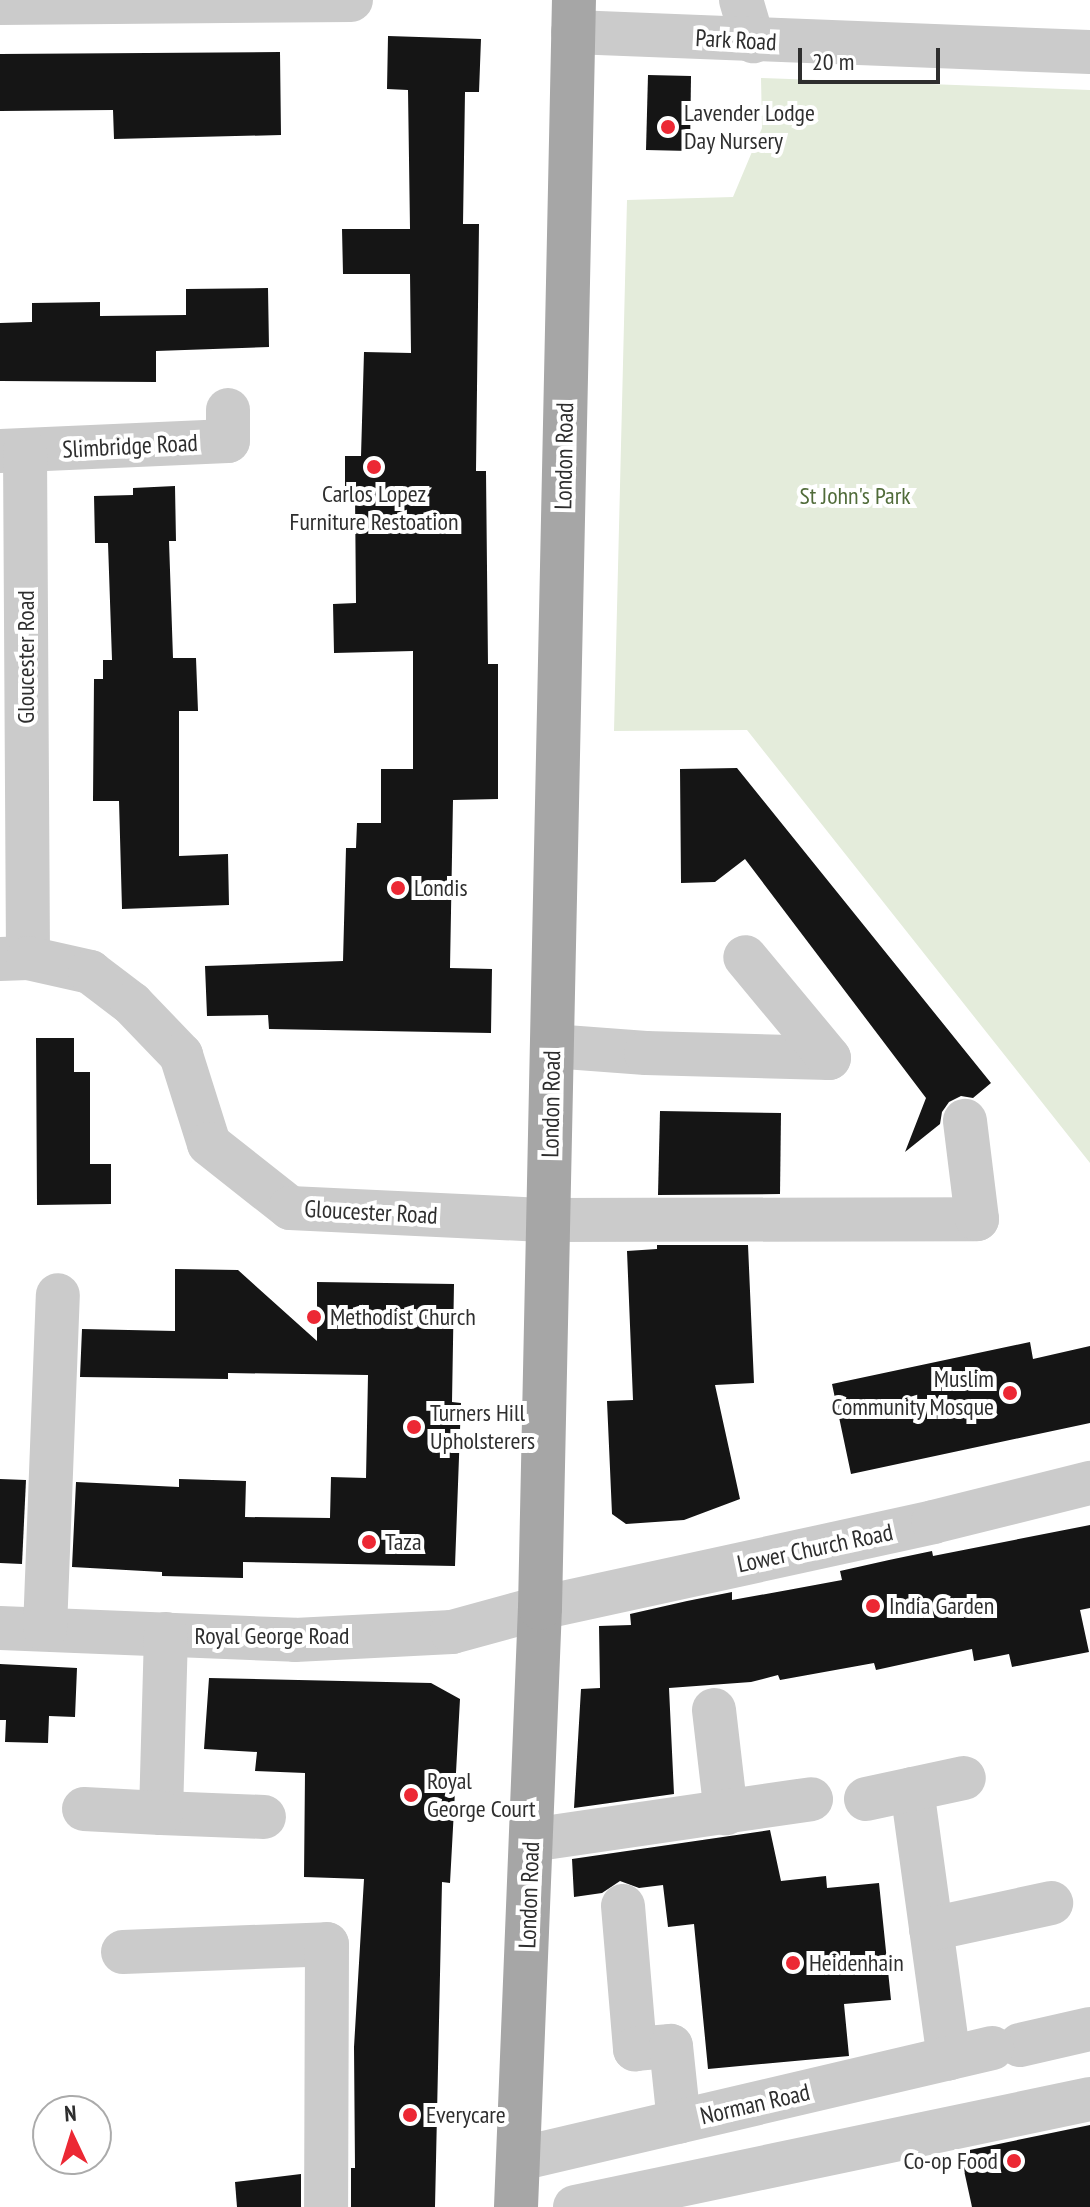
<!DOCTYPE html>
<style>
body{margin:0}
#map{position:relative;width:1090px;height:2207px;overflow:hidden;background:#fff;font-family:"PT Sans Narrow",sans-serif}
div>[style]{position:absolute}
.green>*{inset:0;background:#e4ecdb}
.building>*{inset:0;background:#151515}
.minor>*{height:44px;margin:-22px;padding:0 22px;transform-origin:22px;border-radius:22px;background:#cbcbcb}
.major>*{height:44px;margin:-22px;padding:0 22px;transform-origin:22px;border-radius:22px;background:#a6a6a6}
.dots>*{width:22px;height:22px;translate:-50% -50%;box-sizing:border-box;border:4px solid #fff;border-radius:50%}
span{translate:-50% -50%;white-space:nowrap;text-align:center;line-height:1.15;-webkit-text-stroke:8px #fff;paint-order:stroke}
.street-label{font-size:24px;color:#2e2e2e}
.poi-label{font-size:24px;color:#2e2e2e}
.left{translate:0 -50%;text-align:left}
.right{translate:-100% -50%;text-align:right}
.park-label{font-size:24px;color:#506b39}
.north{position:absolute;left:32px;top:2095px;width:80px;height:80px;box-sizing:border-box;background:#fff;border:2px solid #ababab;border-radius:50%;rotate:356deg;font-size:22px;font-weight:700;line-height:32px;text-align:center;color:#2e2e2e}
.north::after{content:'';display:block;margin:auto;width:28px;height:36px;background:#ec2834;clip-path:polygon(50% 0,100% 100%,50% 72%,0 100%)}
.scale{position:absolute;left:798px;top:48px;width:142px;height:36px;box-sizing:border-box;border:4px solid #2e2e2e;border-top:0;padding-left:10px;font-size:24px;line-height:28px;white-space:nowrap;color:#2e2e2e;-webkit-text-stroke:6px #fff;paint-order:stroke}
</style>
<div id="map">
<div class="green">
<div style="clip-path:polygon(761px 78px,1090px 90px,1090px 1163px,747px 730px,614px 731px,627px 200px,733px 197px,762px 128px)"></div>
</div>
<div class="building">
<div style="clip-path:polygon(388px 36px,481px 39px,479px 92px,465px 92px,463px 224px,479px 224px,476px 471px,486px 471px,488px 664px,498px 664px,498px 799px,453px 800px,450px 968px,492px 969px,491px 1033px,269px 1029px,268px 1015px,207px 1016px,205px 966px,343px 961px,346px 848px,356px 848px,357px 823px,381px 823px,381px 769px,413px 769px,413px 651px,334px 653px,333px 604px,356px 603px,355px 493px,345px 493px,345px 456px,361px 456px,364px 352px,411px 353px,410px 274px,343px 274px,342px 229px,410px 229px,408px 90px,387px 89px)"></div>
<div style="clip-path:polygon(280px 52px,281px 135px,114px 139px,113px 110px,0 111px,0 54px)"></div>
<div style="clip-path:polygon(648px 75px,691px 76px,690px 151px,646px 150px)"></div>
<div style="clip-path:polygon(268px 288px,269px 347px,156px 351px,156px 382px,0 381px,0 323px,32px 322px,32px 303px,100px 302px,100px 316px,186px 315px,186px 289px)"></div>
<div style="clip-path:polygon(175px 486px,176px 541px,169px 541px,173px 658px,196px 658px,198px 711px,179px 711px,179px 856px,228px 854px,229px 905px,122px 909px,119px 801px,93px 801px,94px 679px,103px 679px,103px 660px,112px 660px,108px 543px,95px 543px,94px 496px,133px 495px,133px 488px)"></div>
<div style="clip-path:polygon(737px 768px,991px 1083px,973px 1098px,961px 1096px,949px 1102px,942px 1112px,940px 1124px,905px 1152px,926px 1098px,745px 859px,715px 882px,681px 883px,680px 769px)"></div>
<div style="clip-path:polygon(36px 1038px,74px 1038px,74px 1072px,90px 1072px,90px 1164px,111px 1164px,111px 1204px,37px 1205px)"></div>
<div style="clip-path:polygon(660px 1111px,781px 1113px,780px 1194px,658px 1195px)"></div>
<div style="clip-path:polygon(657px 1245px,748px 1245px,754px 1383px,715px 1385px,740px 1499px,684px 1520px,626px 1524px,612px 1514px,607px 1401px,633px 1400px,627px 1251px,657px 1249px)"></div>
<div style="clip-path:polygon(175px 1269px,238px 1270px,317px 1341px,317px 1282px,454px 1284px,452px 1402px,461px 1403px,455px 1566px,243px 1562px,243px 1578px,162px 1576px,162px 1572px,72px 1567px,76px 1482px,179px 1487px,179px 1479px,246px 1481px,245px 1517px,330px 1518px,331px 1477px,366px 1478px,368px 1375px,228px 1373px,228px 1379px,80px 1377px,82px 1329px,175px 1331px)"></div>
<div style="clip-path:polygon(1030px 1342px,1033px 1359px,1090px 1346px,1090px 1423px,851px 1474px,832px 1384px)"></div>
<div style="clip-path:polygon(0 1479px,26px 1480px,22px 1564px,0 1563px)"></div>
<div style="clip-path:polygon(1090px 1525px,1090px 1608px,1080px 1610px,1089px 1652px,1012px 1667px,1009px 1654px,974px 1661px,972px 1649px,876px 1670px,874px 1663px,780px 1680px,778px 1675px,751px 1682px,669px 1688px,674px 1794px,574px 1808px,581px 1689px,600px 1688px,599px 1626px,631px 1625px,630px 1614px,687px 1601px,732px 1592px,732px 1600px,788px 1590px,842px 1580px,840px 1571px,889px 1560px,932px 1551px,933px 1556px)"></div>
<div style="clip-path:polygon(0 1664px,77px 1668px,75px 1717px,49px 1716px,48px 1743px,5px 1742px,6px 1720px,0 1720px)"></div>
<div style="clip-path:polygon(209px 1678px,431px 1683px,460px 1699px,450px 1883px,442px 1882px,435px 2207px,351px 2207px,351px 2168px,355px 2168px,354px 2047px,364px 1879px,304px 1877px,305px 1773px,255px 1771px,257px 1752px,204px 1749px)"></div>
<div style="clip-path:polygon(770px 1830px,781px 1881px,826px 1876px,827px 1888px,879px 1883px,891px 2000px,844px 2004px,849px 2056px,708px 2069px,694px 1924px,668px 1927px,663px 1885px,639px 1888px,620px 1881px,602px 1893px,574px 1897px,572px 1859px)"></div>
<div style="clip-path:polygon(1090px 2125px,1090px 2207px,972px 2207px,960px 2152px)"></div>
<div style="clip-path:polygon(301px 2174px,301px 2207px,237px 2207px,235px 2182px)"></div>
</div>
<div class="minor">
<div style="left:741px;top:0;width:43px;rotate:73.7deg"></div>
<div style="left:0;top:3px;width:351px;rotate:-0.5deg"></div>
<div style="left:573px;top:32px;width:517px;rotate:2.22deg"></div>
<div style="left:0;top:451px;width:228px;rotate:-2.5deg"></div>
<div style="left:228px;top:441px;width:31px;rotate:-90deg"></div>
<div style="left:25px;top:451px;width:507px;rotate:89.66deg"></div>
<div style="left:0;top:959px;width:28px;rotate:-2deg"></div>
<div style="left:28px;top:958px;width:64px;rotate:12.7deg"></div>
<div style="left:90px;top:972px;width:53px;rotate:37.3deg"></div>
<div style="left:132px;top:1004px;width:71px;rotate:46.1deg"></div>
<div style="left:181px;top:1055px;width:93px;rotate:72.5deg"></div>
<div style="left:209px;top:1144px;width:103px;rotate:38.3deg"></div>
<div style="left:290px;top:1208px;width:258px;rotate:2.7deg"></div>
<div style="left:548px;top:1220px;width:429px;rotate:-0.1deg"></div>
<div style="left:977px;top:1219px;width:99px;rotate:-97deg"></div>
<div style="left:552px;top:1046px;width:94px;rotate:4.3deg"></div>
<div style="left:646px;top:1053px;width:183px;rotate:1.6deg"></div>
<div style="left:829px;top:1058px;width:131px;rotate:-129.7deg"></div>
<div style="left:0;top:1628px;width:295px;rotate:2.3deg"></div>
<div style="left:295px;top:1640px;width:157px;rotate:-2.9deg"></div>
<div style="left:452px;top:1632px;width:91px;rotate:-15.3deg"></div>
<div style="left:540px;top:1608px;width:402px;rotate:-12.3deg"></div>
<div style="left:933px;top:1522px;width:162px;rotate:-14deg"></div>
<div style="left:45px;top:1629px;width:334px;rotate:-87.8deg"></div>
<div style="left:166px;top:1634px;width:179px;rotate:91.6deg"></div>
<div style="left:161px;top:1813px;width:103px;rotate:2.2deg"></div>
<div style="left:714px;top:1710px;width:104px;rotate:83.4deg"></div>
<div style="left:912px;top:1789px;width:272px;rotate:82.2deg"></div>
<div style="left:866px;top:1799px;width:100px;rotate:-12.1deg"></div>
<div style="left:84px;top:1809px;width:77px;rotate:3deg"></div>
<div style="left:531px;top:1840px;width:283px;rotate:-8.3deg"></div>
<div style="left:623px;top:1906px;width:144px;rotate:85.2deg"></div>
<div style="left:635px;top:2049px;width:36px;rotate:-5deg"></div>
<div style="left:671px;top:2046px;width:76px;rotate:84deg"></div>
<div style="left:931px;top:1929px;width:123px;rotate:-12.2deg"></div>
<div style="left:123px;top:1952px;width:204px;rotate:-2.2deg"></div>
<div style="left:327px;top:1944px;width:263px;rotate:90.2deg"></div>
<div style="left:1020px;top:2045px;width:72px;rotate:-12.9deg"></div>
<div style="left:519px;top:2159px;width:486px;rotate:-13.2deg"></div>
<div style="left:575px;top:2207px;width:526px;rotate:-11.84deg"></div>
</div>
<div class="major">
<div style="left:516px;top:2207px;width:599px;rotate:-87.71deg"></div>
<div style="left:540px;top:1608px;width:1608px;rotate:-88.79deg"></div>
</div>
<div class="dots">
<div style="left:668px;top:127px;background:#ec2834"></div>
<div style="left:374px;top:467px;background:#ec2834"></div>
<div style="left:398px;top:888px;background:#ec2834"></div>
<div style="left:314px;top:1317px;background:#ec2834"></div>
<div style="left:1010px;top:1393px;background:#ec2834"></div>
<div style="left:414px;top:1427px;background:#ec2834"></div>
<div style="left:369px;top:1542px;background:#ec2834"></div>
<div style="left:873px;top:1606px;background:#ec2834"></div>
<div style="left:411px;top:1795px;background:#ec2834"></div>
<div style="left:793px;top:1963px;background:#ec2834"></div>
<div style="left:410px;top:2115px;background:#ec2834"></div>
<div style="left:1014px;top:2161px;background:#ec2834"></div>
</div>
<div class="street-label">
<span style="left:736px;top:40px;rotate:3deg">Park Road</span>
<span style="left:130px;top:446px;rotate:-3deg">Slimbridge Road</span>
<span style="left:564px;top:456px;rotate:-89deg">London Road</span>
<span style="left:26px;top:657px;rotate:-90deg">Gloucester Road</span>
<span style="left:551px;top:1104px;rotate:-89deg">London Road</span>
<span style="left:371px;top:1212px;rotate:3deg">Gloucester Road</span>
<span style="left:815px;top:1548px;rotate:-12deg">Lower Church Road</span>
<span style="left:272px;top:1636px">Royal George Road</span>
<span style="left:529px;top:1895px;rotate:-88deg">London Road</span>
<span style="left:755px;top:2104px;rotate:-13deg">Norman Road</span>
</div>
<div class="poi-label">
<span class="left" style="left:684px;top:127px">Lavender Lodge<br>Day Nursery</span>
<span style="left:374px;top:508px">Carlos Lopez<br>Furniture Restoation</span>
<span class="left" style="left:414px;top:888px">Londis</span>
<span class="left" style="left:330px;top:1317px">Methodist Church</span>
<span class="right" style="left:994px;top:1393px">Muslim<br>Community Mosque</span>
<span class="left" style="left:430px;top:1427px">Turners Hill<br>Upholsterers</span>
<span class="left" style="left:385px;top:1542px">Taza</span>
<span class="left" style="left:889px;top:1606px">India Garden</span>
<span class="left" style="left:427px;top:1795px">Royal<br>George Court</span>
<span class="left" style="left:809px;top:1963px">Heidenhain</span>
<span class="left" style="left:426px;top:2115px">Everycare</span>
<span class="right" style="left:998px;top:2161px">Co-op Food</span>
</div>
<div class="park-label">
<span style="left:855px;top:496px">St John's Park</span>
</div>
<div class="north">N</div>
<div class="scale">20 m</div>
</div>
